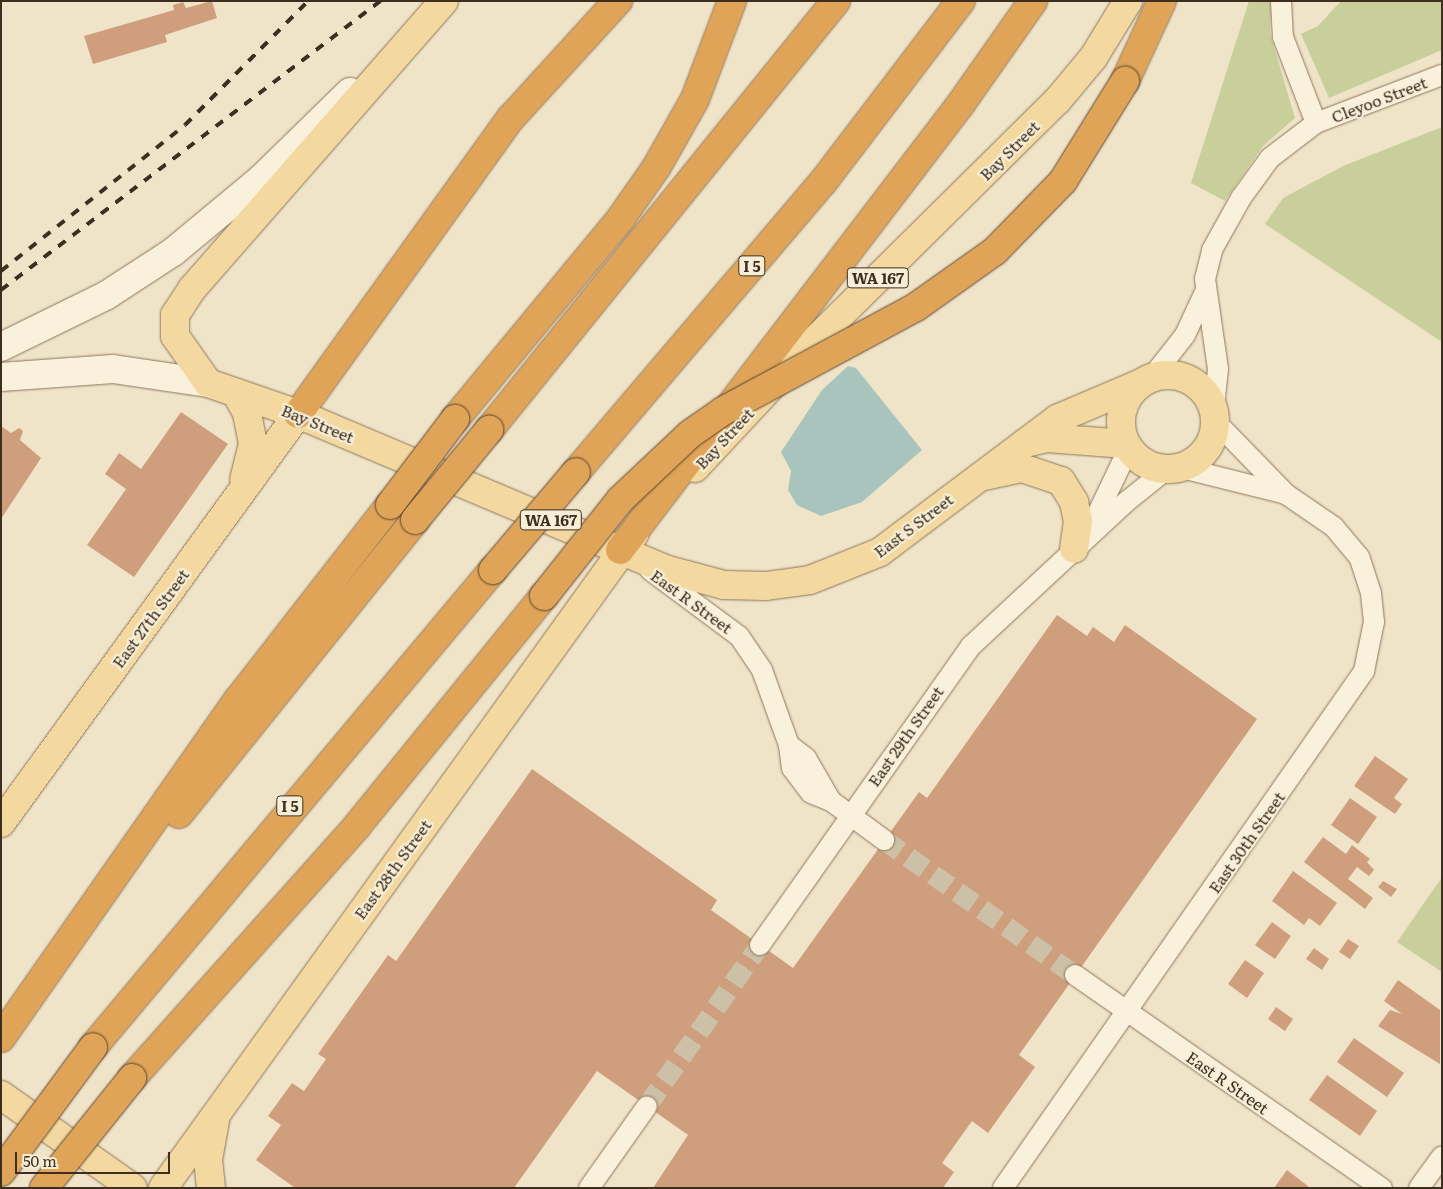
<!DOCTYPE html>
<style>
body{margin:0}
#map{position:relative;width:1443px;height:1189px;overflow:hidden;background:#f0e4c8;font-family:Literata,serif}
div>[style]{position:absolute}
.green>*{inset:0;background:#c9cf9b}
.water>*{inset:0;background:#a9c4bc}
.building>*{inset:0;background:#cf9f7d}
.street-tunnel>*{height:20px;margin-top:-10px;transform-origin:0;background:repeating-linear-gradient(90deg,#ccc0a6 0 20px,transparent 0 30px)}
.roads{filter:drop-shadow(0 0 1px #8d765c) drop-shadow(0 0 1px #8d765c)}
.street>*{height:20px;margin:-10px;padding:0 10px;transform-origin:10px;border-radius:10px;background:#faf1dc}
.secondary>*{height:28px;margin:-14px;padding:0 14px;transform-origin:14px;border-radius:14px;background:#faf1dc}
.primary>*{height:28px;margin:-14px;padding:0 14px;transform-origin:14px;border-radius:14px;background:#f3d9a0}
.primary>.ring{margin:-14px;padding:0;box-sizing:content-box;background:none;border:28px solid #f3d9a0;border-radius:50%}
.highway>*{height:28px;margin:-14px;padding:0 14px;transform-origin:14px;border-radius:14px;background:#e0a458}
.rail>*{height:4px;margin-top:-2px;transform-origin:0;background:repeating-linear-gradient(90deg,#3d2e20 0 9px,transparent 0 18px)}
.bridges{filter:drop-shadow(0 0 1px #5b4430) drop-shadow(0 0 1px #5b4430)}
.highway-bridge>*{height:28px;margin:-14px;padding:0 14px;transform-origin:14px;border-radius:14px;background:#e0a458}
span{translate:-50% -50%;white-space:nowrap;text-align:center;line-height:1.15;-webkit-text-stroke:4.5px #f7eed8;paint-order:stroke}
.shield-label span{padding:1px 4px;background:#f7eed8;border:1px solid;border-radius:4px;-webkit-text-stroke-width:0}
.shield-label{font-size:15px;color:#3d2e20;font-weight:700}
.street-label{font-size:16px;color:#3d2e20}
.frame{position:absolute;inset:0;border:2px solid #3d2e20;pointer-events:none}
.scale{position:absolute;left:15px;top:1152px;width:155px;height:22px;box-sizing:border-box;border:2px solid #3d2e20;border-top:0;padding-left:6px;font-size:15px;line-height:18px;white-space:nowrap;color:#3d2e20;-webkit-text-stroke:4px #f7eed8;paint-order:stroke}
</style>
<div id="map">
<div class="green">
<div style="clip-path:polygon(1249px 1px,1271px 1px,1270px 33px,1295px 118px,1263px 146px,1225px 201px,1191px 183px)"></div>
<div style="clip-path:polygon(1341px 1px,1442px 1px,1442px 50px,1329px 98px,1301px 34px,1318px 26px)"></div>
<div style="clip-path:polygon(1442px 127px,1442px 342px,1265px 224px,1283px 198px,1343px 166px)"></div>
<div style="clip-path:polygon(1442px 877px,1442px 972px,1397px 942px)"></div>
</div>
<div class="water">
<div style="clip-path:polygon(848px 366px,856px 368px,922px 450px,862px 502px,821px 516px,797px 505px,788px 490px,791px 471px,781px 452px,822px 390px)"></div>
</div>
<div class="building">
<div style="clip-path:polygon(212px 1px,217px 18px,165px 35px,167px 42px,93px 64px,84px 36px,174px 10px,173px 5px,183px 2px,186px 8px)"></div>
<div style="clip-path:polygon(181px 412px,228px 444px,134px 577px,87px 545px,126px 489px,105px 474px,119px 453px,141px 469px)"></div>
<div style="clip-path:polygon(1px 426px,11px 433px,19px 428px,23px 431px,20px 440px,41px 458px,1px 519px)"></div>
<div style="clip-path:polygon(1057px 615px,1087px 636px,1093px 627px,1114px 642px,1125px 625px,1257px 719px,1019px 1055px,1035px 1067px,988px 1133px,972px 1121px,942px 1163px,954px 1172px,943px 1188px,653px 1188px,688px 1135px,597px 1071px,514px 1188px,295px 1188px,256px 1160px,281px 1125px,268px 1116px,292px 1083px,304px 1091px,326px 1059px,318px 1054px,388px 955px,396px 961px,532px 769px,717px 900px,711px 910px,793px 968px,919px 792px,927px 798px)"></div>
<div style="clip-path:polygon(1375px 756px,1408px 779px,1394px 798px,1402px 804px,1395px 814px,1354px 786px)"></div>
<div style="clip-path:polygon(1350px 798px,1377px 817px,1358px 844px,1331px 825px)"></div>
<div style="clip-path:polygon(1323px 837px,1346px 854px,1352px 845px,1370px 859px,1367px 862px,1374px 870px,1369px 876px,1357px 867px,1348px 879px,1373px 898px,1365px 909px,1304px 862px)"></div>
<div style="clip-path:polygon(1293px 871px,1337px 903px,1320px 926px,1309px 918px,1304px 925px,1272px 901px)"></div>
<div style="clip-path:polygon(1383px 881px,1397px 889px,1391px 897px,1378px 887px)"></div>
<div style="clip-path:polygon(1272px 922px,1291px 936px,1275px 959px,1255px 945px)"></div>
<div style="clip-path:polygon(1348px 939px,1359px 946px,1350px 959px,1339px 952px)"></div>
<div style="clip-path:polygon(1314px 948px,1329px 959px,1322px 970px,1306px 959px)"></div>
<div style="clip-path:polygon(1245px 960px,1264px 973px,1247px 998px,1228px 984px)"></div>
<div style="clip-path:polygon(1398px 980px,1440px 1010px,1440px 1064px,1378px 1026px,1390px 1010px,1402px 1014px,1384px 1001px)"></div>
<div style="clip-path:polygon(1276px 1007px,1293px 1019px,1285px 1031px,1268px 1019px)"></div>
<div style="clip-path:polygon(1354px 1038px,1404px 1073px,1387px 1097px,1337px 1062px)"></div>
<div style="clip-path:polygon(1327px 1075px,1377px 1111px,1360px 1136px,1309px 1100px)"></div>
<div style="clip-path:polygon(1287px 1170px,1308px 1186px,1307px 1188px,1274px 1188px)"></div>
</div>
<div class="street-tunnel">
<div style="left:884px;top:840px;width:234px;rotate:35.3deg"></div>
<div style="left:647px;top:1106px;width:197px;rotate:-54.9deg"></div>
</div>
<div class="roads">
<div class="street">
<div style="left:1281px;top:1px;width:36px;rotate:87deg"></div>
<div style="left:1283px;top:37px;width:92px;rotate:69deg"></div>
<div style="left:1152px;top:377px;width:53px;rotate:-51.8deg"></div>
<div style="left:1185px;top:335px;width:45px;rotate:-65.1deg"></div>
<div style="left:1214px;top:407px;width:38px;rotate:-84deg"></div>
<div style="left:1218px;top:369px;width:91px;rotate:-98.2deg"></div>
<div style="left:1205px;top:279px;width:30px;rotate:-76deg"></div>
<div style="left:1212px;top:250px;width:60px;rotate:-60.9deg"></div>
<div style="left:1241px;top:198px;width:49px;rotate:-54.1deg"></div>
<div style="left:1270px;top:158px;width:58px;rotate:-37.3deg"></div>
<div style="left:1316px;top:123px;width:135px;rotate:-20.9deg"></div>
<div style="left:1182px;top:468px;width:107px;rotate:14deg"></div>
<div style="left:1093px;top:523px;width:83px;rotate:-64.4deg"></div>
<div style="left:650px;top:570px;width:111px;rotate:36.6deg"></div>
<div style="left:739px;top:636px;width:41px;rotate:55.9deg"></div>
<div style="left:762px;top:670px;width:80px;rotate:70.2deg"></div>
<div style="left:789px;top:745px;width:23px;rotate:83deg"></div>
<div style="left:792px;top:768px;width:31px;rotate:53deg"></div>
<div style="left:811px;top:793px;width:22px;rotate:22deg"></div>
<div style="left:831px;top:801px;width:66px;rotate:36.3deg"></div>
<div style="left:789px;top:745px;width:21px;rotate:37deg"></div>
<div style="left:806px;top:758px;width:50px;rotate:59.8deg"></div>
<div style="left:760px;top:945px;width:366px;rotate:-54.8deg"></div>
<div style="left:971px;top:646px;width:212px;rotate:-42.9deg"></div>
<div style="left:1126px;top:502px;width:53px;rotate:-38.8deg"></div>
<div style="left:1075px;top:975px;width:374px;rotate:34.8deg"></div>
<div style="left:589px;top:1188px;width:100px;rotate:-54.7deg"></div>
<div style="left:1003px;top:1188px;width:631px;rotate:-55.07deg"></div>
<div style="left:1364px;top:671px;width:50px;rotate:-78.5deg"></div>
<div style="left:1374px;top:622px;width:29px;rotate:-96deg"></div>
<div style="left:1371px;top:593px;width:38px;rotate:-108deg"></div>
<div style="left:1359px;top:557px;width:39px;rotate:-130deg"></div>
<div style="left:1334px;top:527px;width:58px;rotate:-145.5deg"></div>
<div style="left:1286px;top:494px;width:100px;rotate:-134.2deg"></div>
<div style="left:1419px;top:1188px;width:39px;rotate:-54deg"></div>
</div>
<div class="secondary">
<div style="left:1px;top:347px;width:118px;rotate:-26.1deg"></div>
<div style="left:107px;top:295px;width:79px;rotate:-33.1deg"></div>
<div style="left:173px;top:252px;width:116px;rotate:-39.7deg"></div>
<div style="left:262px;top:178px;width:123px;rotate:-44.3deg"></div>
<div style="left:1px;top:377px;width:112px;rotate:-4.1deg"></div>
<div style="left:113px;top:369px;width:96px;rotate:8.4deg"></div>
</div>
<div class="primary">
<div style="left:444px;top:1px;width:383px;rotate:131.2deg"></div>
<div style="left:192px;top:289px;width:31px;rotate:123deg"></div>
<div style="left:175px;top:315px;width:21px;rotate:90deg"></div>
<div style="left:175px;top:336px;width:57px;rotate:54.9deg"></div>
<div style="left:208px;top:383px;width:95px;rotate:19deg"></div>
<div style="left:298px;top:414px;width:402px;rotate:22.9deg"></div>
<div style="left:668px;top:570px;width:58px;rotate:15deg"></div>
<div style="left:724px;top:585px;width:42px;rotate:1.4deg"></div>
<div style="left:766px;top:586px;width:44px;rotate:-7.8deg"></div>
<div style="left:810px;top:580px;width:75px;rotate:-21.8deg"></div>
<div style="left:880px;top:552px;width:221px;rotate:-36.9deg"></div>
<div style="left:1057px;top:419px;width:89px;rotate:-23.1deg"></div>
<div class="ring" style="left:1121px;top:375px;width:66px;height:66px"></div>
<div style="left:236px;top:393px;width:23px;rotate:61deg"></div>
<div style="left:247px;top:413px;width:32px;rotate:79deg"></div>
<div style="left:253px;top:444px;width:36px;rotate:104deg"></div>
<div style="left:1025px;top:443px;width:23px;rotate:-13deg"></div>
<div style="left:1047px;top:438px;width:79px;rotate:4.3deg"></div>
<div style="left:695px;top:468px;width:163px;rotate:-47deg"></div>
<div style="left:806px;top:349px;width:353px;rotate:-44.7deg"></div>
<div style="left:1057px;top:101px;width:56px;rotate:-50.1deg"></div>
<div style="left:1093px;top:58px;width:67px;rotate:-58.4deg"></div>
<div style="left:984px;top:476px;width:39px;rotate:-12deg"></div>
<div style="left:1022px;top:468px;width:41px;rotate:18.4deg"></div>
<div style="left:1061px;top:481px;width:25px;rotate:58deg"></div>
<div style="left:1074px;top:502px;width:19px;rotate:78deg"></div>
<div style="left:1078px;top:521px;width:28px;rotate:98deg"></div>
<div style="left:1px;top:823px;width:505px;rotate:-54.01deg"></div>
<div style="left:1px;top:1095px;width:161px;rotate:35.2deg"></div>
<div style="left:163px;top:1188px;width:807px;rotate:-54.22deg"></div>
<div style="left:211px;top:1188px;width:28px;rotate:-96deg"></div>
<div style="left:208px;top:1160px;width:40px;rotate:-80deg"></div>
</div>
<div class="highway">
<div style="left:1125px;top:81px;width:88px;rotate:-65.2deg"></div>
<div style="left:298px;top:414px;width:365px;rotate:-54.3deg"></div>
<div style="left:511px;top:118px;width:159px;rotate:-47.6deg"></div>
<div style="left:455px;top:419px;width:261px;rotate:-50.4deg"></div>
<div style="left:621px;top:218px;width:61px;rotate:-55deg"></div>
<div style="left:656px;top:168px;width:79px;rotate:-60.5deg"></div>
<div style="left:695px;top:99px;width:105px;rotate:-69.3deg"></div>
<div style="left:489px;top:430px;width:552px;rotate:-51.03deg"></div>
<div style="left:576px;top:472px;width:381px;rotate:-49.6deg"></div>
<div style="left:823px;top:182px;width:228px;rotate:-52.7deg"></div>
<div style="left:620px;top:550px;width:560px;rotate:-52.62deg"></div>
<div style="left:960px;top:105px;width:127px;rotate:-54.9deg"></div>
<div style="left:179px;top:814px;width:377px;rotate:-51.2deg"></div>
<div style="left:1px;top:1038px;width:413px;rotate:-55deg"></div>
<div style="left:238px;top:700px;width:247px;rotate:-52.1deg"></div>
<div style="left:93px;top:1047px;width:623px;rotate:-50.02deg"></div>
<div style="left:132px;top:1078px;width:338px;rotate:-48.2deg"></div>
<div style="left:357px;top:826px;width:296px;rotate:-50.9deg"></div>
</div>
</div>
<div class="rail">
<div style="left:1px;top:271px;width:235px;rotate:-38.4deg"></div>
<div style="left:185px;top:125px;width:175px;rotate:-45.2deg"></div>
<div style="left:1px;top:290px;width:477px;rotate:-37.3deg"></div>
</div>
<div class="bridges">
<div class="highway-bridge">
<div style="left:390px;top:505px;width:108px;rotate:-52.9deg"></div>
<div style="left:415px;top:520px;width:117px;rotate:-50.6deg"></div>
<div style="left:493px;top:570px;width:128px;rotate:-49.7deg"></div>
<div style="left:544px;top:596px;width:122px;rotate:-51.6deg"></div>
<div style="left:620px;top:500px;width:96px;rotate:-43.3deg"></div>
<div style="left:690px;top:434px;width:40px;rotate:-34.9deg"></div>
<div style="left:723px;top:411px;width:219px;rotate:-28.3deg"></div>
<div style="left:916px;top:307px;width:97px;rotate:-35.3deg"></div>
<div style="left:995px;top:251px;width:98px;rotate:-45.8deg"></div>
<div style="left:1063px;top:181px;width:118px;rotate:-58.2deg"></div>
<div style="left:1px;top:1172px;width:155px;rotate:-53.6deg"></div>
<div style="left:44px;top:1188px;width:141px;rotate:-51.3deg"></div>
</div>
</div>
<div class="shield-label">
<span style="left:752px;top:266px">I 5</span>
<span style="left:878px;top:278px">WA 167</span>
<span style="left:551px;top:520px">WA 167</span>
<span style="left:290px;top:806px">I 5</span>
</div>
<div class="street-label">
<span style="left:1379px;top:99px;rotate:-21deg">Cleyoo Street</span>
<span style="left:1009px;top:150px;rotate:-45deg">Bay Street</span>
<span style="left:318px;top:423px;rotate:22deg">Bay Street</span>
<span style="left:724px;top:438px;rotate:-47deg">Bay Street</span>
<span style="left:913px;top:525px;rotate:-37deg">East S Street</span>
<span style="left:692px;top:601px;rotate:36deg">East R Street</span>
<span style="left:150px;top:618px;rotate:-54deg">East 27th Street</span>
<span style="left:905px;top:736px;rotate:-55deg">East 29th Street</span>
<span style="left:1246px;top:842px;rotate:-55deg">East 30th Street</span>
<span style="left:392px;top:869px;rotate:-54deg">East 28th Street</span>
<span style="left:1228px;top:1082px;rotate:35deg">East R Street</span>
</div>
<div class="frame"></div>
<div class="scale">50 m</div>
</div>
